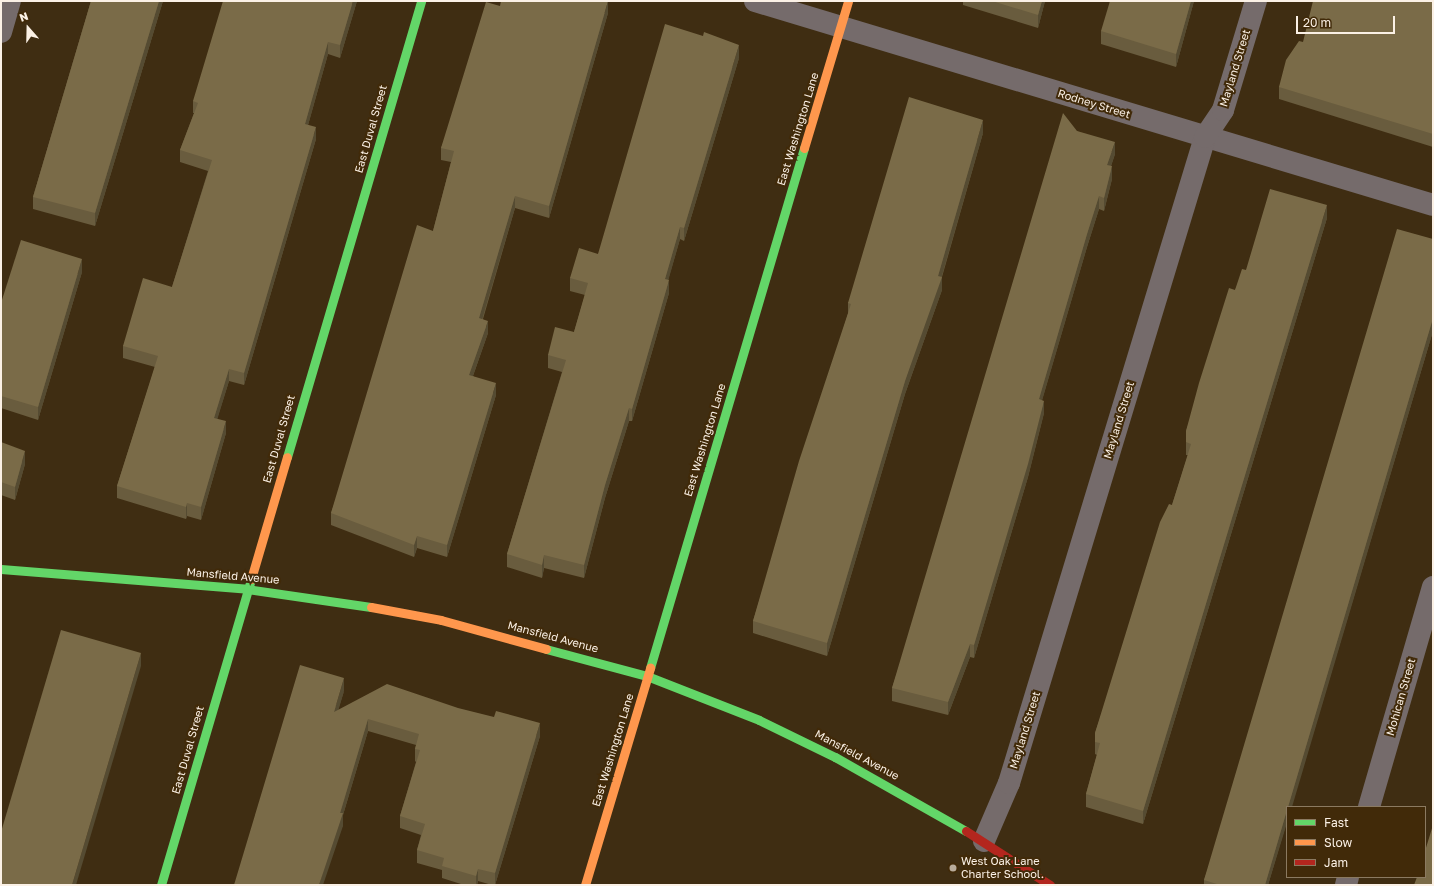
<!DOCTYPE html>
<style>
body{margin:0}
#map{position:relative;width:1434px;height:886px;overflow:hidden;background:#3f2d12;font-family:"Golos Text",sans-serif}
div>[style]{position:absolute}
.street>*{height:22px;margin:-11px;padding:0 11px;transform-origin:11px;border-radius:11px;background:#756b6b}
.fast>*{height:9px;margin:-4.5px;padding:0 4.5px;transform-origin:4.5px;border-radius:4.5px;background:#63d668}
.slow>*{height:9px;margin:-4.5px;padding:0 4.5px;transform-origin:4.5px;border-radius:4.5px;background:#ff974d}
.jam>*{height:9px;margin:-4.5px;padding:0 4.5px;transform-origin:4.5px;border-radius:4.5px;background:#b3261e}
.wall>*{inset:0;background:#695c3e}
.shaded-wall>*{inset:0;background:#554b32}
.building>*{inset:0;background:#7a6b48}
.dots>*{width:11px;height:11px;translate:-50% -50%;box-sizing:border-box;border:2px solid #412a09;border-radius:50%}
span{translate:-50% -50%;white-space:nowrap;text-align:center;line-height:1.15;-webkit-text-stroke:4px #412a09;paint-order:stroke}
.street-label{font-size:11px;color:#fbf1e6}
.poi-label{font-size:11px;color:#fbf1e6}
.left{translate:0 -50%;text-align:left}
.frame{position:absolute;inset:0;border:2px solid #fbf1e6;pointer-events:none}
.legend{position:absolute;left:1286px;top:806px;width:140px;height:72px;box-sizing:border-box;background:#412a09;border:1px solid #8b7a61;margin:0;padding:5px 7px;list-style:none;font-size:12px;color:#fbf1e6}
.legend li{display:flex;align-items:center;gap:8px;height:20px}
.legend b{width:20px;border:1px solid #8b7a61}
.north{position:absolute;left:8px;top:8px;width:40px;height:40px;-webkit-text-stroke:3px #412a09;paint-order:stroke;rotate:340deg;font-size:11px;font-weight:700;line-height:16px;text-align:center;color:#fbf1e6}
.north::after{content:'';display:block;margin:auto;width:14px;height:18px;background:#fbf1e6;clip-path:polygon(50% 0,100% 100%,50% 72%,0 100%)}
.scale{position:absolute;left:1296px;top:16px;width:99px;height:18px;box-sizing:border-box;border:2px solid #fbf1e6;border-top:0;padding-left:5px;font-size:12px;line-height:14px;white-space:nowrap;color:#fbf1e6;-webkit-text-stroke:3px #412a09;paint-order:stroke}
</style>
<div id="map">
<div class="street">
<div style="left:755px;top:1px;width:708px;rotate:16.75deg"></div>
<div style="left:1px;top:32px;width:32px;rotate:-74deg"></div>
<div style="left:1369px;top:807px;width:229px;rotate:-73.8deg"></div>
<div style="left:984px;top:841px;width:63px;rotate:-66.7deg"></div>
<div style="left:1009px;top:783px;width:675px;rotate:-73.12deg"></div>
<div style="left:1205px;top:137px;width:32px;rotate:-56deg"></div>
<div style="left:1223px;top:110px;width:114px;rotate:-73.2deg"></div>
<div style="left:1346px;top:885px;width:8px;rotate:-76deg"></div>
</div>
<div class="fast">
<div style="left:287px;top:457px;width:475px;rotate:-73.6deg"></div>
<div style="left:1px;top:569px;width:247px;rotate:4.6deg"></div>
<div style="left:247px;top:589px;width:125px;rotate:8.3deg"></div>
<div style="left:546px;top:649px;width:105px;rotate:15deg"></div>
<div style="left:647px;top:676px;width:120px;rotate:21.4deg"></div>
<div style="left:759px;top:720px;width:85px;rotate:26deg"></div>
<div style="left:835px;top:757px;width:150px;rotate:29.5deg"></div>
<div style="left:650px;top:668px;width:542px;rotate:-73.5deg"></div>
<div style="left:161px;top:885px;width:319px;rotate:-73.6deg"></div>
</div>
<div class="slow">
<div style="left:804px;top:148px;width:153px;rotate:-73.3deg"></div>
<div style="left:251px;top:579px;width:127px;rotate:-73.6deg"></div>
<div style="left:371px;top:607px;width:71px;rotate:10.5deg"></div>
<div style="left:441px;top:620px;width:109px;rotate:15.4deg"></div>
<div style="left:585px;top:885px;width:227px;rotate:-73.3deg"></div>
</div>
<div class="jam">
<div style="left:966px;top:831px;width:100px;rotate:32.7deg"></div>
</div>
<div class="wall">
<div style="clip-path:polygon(91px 1px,163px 1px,95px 226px,33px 209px,33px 197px)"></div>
<div style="clip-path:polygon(357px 1px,340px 58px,328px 54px,308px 125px,316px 139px,244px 385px,229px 381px,217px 419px,226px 433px,201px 520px,187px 516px,186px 519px,117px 498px,117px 486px,155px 367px,123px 358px,123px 346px,172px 287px,208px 171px,180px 162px,180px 150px,194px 113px,193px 113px,193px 101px)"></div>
<div style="clip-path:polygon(963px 1px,1045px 1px,1038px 28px,963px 5px)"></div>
<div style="clip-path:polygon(1194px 1px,1176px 67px,1101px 44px,1101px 31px)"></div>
<div style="clip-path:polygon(1433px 1px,1433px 147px,1279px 99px,1279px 87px,1303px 42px)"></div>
<div style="clip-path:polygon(500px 6px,608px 13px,549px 218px,515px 208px,483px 319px,488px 333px,473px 376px,496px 395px,447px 557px,417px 548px,414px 557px,331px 525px,331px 513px,433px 231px,451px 162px,441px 160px,441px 148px)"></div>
<div style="clip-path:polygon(739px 58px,684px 241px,680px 239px,668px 280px,669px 293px,632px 421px,629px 421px,605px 498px,584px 578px,544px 568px,542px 578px,507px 567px,507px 554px,562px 372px,548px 368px,548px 355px,574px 332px,585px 295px,570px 291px,570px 278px,598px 254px)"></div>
<div style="clip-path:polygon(1077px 131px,1115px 154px,1111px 166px,1112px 179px,1104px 211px,1099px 209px,1087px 247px,1042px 400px,1044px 413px,1028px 477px,974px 658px,970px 657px,948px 715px,892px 701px,892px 688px)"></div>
<div style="clip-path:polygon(983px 133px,942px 277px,942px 290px,905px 394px,827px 656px,753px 633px,753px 621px,848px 314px,848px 303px)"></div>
<div style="clip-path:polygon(1327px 218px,1143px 824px,1086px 807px,1086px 794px,1097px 755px,1095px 754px,1095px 733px,1172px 505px,1188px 455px,1186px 455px,1186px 431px,1235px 290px,1246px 270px)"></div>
<div style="clip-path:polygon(1433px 239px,1433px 331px,1268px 885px,1204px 885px,1204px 880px)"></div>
<div style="clip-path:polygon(82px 272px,38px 420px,1px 408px,1px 303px)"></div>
<div style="clip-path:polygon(1px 442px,25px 464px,15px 500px,1px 495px)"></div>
<div style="clip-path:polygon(344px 691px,338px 710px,540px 736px,495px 885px,492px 885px,478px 881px,477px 885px,464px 885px,442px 878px,442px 870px,417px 863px,417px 850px,421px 835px,400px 828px,400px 816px,416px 762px,415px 761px,415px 749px,416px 745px,368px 731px,343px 815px,343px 826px,234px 885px)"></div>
</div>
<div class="shaded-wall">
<div style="clip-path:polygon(159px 1px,163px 1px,95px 226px,95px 213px)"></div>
<div style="clip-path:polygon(353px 1px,357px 1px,340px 58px,340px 45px)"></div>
<div style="clip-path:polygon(608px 1px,608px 13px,549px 218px,549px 206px)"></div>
<div style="clip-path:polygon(1042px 1px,1045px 1px,1038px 28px,1038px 15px)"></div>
<div style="clip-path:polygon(1191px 1px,1194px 1px,1176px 67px,1176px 54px)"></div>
<div style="clip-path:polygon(328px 42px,328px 54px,305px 136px,305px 124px)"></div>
<div style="clip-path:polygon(739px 45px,739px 58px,684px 241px,684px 228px)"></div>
<div style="clip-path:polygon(983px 120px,983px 133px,939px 286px,942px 277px,942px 290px,905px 394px,827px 656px,827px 643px,905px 381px,938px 276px)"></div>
<div style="clip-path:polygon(316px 127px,316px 139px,244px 385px,244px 373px)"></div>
<div style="clip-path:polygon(1115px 142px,1115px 154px,1107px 178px,1107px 165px)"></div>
<div style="clip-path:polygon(1112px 166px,1112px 179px,1104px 211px,1104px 198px)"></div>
<div style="clip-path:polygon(515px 196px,515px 208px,479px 330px,479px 318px)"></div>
<div style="clip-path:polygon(1099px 196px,1099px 209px,1087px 247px,1039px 411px,1039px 399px,1087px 234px)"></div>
<div style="clip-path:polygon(1327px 205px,1327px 218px,1143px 824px,1143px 811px)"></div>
<div style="clip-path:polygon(680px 227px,680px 239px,665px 292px,665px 279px)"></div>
<div style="clip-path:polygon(82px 259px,82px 272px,38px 420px,38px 407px)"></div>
<div style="clip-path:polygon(669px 280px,669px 293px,632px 421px,632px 409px)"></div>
<div style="clip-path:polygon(1433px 318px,1433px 331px,1292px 807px,1288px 807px)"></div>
<div style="clip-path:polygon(488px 321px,488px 333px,469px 387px,469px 375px)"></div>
<div style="clip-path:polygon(229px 369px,229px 381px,214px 430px,214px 418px)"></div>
<div style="clip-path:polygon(496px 383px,496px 395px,447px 557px,447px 545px)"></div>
<div style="clip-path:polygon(1044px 401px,1044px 413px,1028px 477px,974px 658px,974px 645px)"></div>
<div style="clip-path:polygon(629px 408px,629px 421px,605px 498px,584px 578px,584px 565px,605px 485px)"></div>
<div style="clip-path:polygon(226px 421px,226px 433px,201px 520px,201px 507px)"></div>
<div style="clip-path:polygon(25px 451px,25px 464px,15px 500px,15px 487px)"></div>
<div style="clip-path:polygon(187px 503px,187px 516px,186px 519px,186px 507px)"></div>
<div style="clip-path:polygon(417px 536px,417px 548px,414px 557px,414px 545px)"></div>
<div style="clip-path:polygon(544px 555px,544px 568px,542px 578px,542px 565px)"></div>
<div style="clip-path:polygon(970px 644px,970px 657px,948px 715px,948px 702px)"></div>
<div style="clip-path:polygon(141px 653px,141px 666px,76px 885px,72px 885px)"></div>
<div style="clip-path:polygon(344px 678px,344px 691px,334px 725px,334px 712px)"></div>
<div style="clip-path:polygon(368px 719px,368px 731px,343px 815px,343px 826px,323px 885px,319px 885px)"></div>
<div style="clip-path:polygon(540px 723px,540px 736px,495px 885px,495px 873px)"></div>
<div style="clip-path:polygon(1287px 810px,1287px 823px,1268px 885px,1265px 885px)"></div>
<div style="clip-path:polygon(478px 869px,478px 881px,477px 885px,476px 885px,476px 876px)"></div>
</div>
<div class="building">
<div style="clip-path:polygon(91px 1px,159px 1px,95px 213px,33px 197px)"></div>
<div style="clip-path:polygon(223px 1px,353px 1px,340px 45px,328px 42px,305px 124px,316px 127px,244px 373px,229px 369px,214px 418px,226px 421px,201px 507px,187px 503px,186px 507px,117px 486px,158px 356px,123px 346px,143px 278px,172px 287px,212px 160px,180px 150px,198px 103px,193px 101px)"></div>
<div style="clip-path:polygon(501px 1px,608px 1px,549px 206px,515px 196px,479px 318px,488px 321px,469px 375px,496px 383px,447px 545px,417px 536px,414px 545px,331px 513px,417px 225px,433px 231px,454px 151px,441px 148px,486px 2px,500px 6px)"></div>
<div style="clip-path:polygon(992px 1px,1042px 1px,1038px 15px)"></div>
<div style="clip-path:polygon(1110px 1px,1191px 1px,1176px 54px,1101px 31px)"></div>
<div style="clip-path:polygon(1313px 1px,1433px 1px,1433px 134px,1279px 87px,1286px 60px,1299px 41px,1303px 42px)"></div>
<div style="clip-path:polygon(665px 24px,703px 36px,704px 32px,739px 45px,684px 228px,680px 227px,665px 279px,669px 280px,632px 409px,629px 408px,605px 485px,584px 565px,544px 555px,542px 565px,507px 554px,566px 360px,548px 355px,555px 327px,574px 332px,588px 283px,570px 278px,579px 248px,598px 254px)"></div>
<div style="clip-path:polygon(909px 97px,983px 120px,938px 276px,942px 277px,905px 381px,827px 643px,753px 621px,799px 461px,851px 304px,848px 303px)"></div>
<div style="clip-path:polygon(1063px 113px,1077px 131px,1115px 142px,1107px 165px,1112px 166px,1104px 198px,1099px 196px,1087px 234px,1039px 399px,1044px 401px,1028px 464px,974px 645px,970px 644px,948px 702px,892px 688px)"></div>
<div style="clip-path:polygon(1270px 189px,1327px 205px,1143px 811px,1086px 794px,1100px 743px,1095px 742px,1095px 733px,1160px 522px,1169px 504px,1172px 505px,1191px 444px,1186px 442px,1186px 431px,1199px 383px,1229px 288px,1235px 290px,1242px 269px,1246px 270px)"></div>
<div style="clip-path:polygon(1397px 229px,1433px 239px,1433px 318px,1288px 807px,1287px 807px,1287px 810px,1265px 885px,1220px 885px,1204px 880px)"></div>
<div style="clip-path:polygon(21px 240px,82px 259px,38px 407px,1px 396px,1px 303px)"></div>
<div style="clip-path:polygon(1px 442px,25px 451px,15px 487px,1px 482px)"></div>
<div style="clip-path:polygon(61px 630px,141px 653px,72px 885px,1px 885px,1px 832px)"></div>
<div style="clip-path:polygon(300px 665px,344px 678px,334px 712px,387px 684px,458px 708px,494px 717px,496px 711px,540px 723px,495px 873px,478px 869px,476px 876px,442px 866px,444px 858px,417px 850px,425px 824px,400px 816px,420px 750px,415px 749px,419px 734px,368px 719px,340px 813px,343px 813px,319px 885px,234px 885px)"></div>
<div style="clip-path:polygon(1433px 825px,1433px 885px,1414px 885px,1417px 877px,1425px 877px,1425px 851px)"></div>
</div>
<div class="dots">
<div style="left:953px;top:868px;background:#b9ac9c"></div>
</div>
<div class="street-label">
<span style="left:1235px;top:68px;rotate:-73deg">Mayland Street</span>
<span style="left:1094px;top:104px;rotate:17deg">Rodney Street</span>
<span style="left:371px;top:129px;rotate:-74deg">East Duval Street</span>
<span style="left:798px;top:129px;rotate:-73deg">East Washington Lane</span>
<span style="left:1119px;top:420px;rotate:-73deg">Mayland Street</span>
<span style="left:279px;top:439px;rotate:-74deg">East Duval Street</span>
<span style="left:705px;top:440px;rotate:-73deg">East Washington Lane</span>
<span style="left:233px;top:576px;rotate:5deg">Mansfield Avenue</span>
<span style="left:553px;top:637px;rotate:15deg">Mansfield Avenue</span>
<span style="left:1401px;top:697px;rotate:-74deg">Mohican Street</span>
<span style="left:1025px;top:730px;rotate:-73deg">Mayland Street</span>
<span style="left:188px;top:750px;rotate:-74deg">East Duval Street</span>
<span style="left:613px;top:750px;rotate:-73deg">East Washington Lane</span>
<span style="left:857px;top:755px;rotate:28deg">Mansfield Avenue</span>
</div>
<div class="poi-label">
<span class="left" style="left:961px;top:868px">West Oak Lane<br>Charter School.</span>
</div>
<div class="frame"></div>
<ul class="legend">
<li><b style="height:5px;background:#63d668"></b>Fast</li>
<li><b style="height:5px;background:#ff974d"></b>Slow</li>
<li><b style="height:5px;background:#b3261e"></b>Jam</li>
</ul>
<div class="north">N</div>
<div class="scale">20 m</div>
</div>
